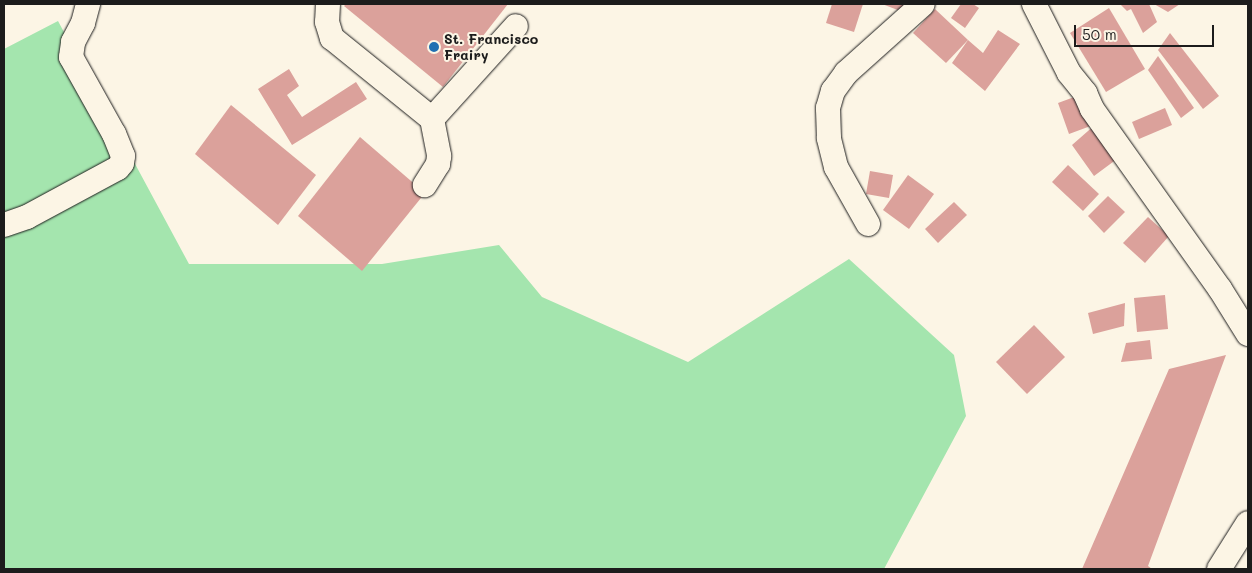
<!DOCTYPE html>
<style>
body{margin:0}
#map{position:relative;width:1252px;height:573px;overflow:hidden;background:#fcf5e5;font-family:Mali,sans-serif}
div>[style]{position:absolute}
.green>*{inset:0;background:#a4e5ae}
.building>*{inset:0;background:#dba19b}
.roads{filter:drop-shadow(0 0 1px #1c1c1c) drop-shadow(0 0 1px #1c1c1c)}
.minor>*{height:24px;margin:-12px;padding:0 12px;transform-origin:12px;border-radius:12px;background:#fcf5e5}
.dots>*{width:14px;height:14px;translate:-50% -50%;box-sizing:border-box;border:2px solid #fcf5e5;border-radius:50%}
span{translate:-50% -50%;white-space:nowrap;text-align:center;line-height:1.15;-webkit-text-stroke:4px #fcf5e5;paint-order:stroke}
.poi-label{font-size:14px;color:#1c1c1c;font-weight:700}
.left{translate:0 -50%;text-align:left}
.frame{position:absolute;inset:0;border:5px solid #1c1c1c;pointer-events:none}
.scale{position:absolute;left:1074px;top:25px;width:140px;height:22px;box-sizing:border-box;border:2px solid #1c1c1c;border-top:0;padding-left:6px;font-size:15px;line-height:18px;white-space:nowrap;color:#1c1c1c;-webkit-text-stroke:4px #fcf5e5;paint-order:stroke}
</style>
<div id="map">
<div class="green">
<div style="clip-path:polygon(58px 21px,189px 264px,382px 264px,499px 245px,542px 297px,688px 362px,849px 259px,954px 355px,966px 416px,884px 569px,4px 569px,4px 49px)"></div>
</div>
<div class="building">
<div style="clip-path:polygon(346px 4px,508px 4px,443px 87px,344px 6px)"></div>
<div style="clip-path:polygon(832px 4px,863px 4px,854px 32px,826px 23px)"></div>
<div style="clip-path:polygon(882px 4px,906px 4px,903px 12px)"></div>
<div style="clip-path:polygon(961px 4px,973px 4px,979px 8px,965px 28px,951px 18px)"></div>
<div style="clip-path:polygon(1120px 4px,1149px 4px,1157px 22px,1143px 33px,1131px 9px,1127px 11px)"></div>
<div style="clip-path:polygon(1154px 4px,1180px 4px,1168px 12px)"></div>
<div style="clip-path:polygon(1109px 8px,1145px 69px,1106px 92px,1070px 33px)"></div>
<div style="clip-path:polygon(935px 9px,968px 40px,946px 63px,913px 33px)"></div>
<div style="clip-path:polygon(998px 30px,1020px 44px,985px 91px,952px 63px,968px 40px,983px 53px)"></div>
<div style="clip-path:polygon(1170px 33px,1219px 96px,1203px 109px,1158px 50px)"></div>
<div style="clip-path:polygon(1158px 56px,1194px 108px,1181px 118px,1148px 70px)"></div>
<div style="clip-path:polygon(289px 69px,299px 86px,287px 95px,302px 117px,356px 82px,367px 99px,292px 145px,258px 89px)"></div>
<div style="clip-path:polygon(1085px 93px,1121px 156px,1094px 176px,1072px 145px,1096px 124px,1069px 134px,1058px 103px)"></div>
<div style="clip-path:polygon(231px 105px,316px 175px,278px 225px,195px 154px)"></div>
<div style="clip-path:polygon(1165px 108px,1172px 125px,1139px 139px,1132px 122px)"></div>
<div style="clip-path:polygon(360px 137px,425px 193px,362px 271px,298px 216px)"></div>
<div style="clip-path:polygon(1068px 165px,1099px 194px,1083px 211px,1052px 182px)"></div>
<div style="clip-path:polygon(870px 171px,893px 175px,889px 198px,866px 194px)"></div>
<div style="clip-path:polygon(908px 175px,934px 194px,909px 229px,883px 210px)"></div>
<div style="clip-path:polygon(1108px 196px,1125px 212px,1104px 233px,1088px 216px)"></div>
<div style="clip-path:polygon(954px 202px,967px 215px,938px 243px,925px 229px)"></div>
<div style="clip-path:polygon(1148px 217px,1169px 236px,1145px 263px,1123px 243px)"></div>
<div style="clip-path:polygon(1165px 295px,1168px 329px,1137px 332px,1134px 298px)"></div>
<div style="clip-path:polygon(1125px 303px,1124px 326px,1093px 334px,1088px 313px)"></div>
<div style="clip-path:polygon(1034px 325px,1065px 357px,1027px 394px,996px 362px)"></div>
<div style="clip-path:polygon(1150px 340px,1152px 359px,1121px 362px,1126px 343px)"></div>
<div style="clip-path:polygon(1226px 355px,1148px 566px,1152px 569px,1082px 569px,1169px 369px)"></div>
</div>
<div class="roads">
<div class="minor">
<div style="left:328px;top:4px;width:18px;rotate:93deg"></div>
<div style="left:327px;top:22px;width:17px;rotate:73deg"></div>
<div style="left:332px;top:38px;width:129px;rotate:39deg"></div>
<div style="left:432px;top:119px;width:38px;rotate:79deg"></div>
<div style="left:439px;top:156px;width:8px;rotate:97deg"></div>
<div style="left:438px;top:164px;width:25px;rotate:122deg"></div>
<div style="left:1034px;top:4px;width:77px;rotate:63.1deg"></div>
<div style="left:1069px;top:73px;width:26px;rotate:51deg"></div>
<div style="left:1085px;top:93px;width:17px;rotate:66deg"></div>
<div style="left:1092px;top:109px;width:221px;rotate:54.6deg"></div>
<div style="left:1220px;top:289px;width:53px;rotate:58.1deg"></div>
<div style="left:432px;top:119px;width:125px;rotate:-47.9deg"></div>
<div style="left:868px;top:224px;width:65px;rotate:-119.3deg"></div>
<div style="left:836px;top:167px;width:30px;rotate:-104deg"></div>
<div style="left:829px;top:138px;width:30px;rotate:-92deg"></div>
<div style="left:828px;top:108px;width:18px;rotate:-74deg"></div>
<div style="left:833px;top:91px;width:22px;rotate:-54deg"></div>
<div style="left:846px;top:73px;width:103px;rotate:-41.9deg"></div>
<div style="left:4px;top:225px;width:24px;rotate:-19deg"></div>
<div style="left:27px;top:217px;width:103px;rotate:-28.3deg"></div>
<div style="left:118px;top:168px;width:6px;rotate:-51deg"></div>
<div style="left:122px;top:163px;width:7px;rotate:-82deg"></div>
<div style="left:123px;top:156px;width:24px;rotate:-112deg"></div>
<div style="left:114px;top:134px;width:88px;rotate:-119.2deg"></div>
<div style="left:71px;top:57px;width:15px;rotate:-82deg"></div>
<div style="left:73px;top:42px;width:21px;rotate:-62deg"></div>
<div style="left:83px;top:23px;width:20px;rotate:-75deg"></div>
<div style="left:1219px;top:569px;width:54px;rotate:-57.8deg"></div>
</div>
</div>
<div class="dots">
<div style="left:434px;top:47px;background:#1f6fb2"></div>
</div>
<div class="poi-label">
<span class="left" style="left:444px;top:47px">St. Francisco<br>Frairy</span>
</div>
<div class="frame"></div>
<div class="scale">50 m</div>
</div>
